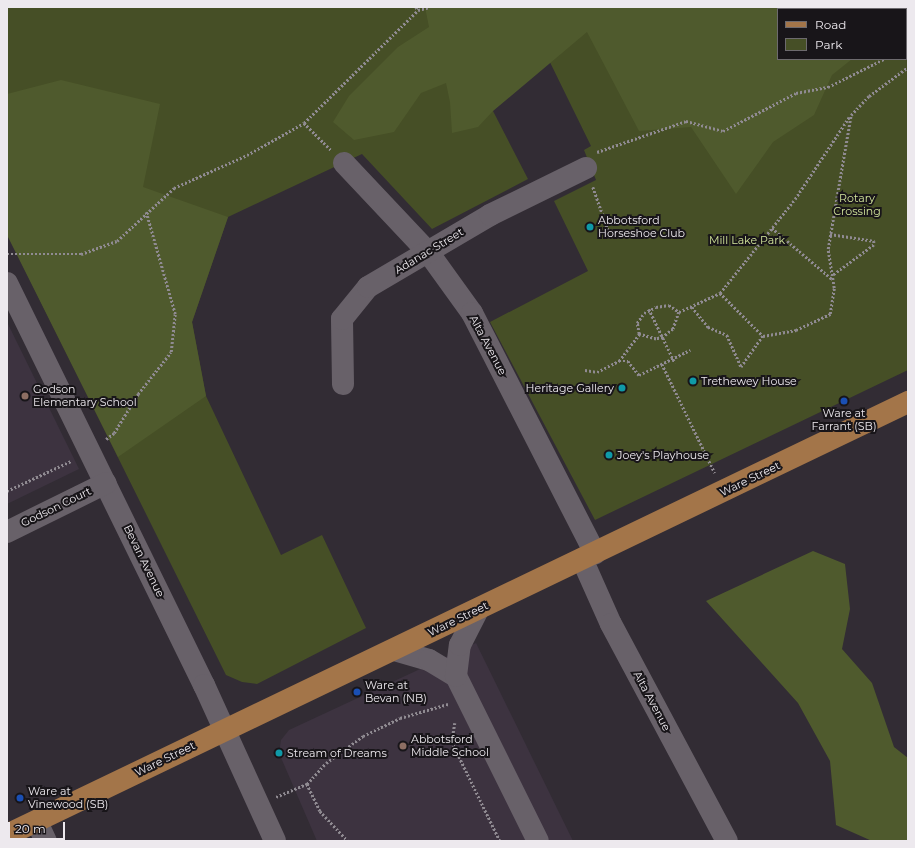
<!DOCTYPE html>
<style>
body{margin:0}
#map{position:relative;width:915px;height:848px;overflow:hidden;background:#322c34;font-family:Montserrat,sans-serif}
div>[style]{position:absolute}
.built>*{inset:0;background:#3d3340}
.green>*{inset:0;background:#464f26}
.forest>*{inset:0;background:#4f5a2d}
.path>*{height:2.5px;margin-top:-1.25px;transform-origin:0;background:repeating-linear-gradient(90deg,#908b92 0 2px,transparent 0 4px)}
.minor>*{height:22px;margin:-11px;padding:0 11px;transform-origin:11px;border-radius:11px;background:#686169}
.major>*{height:22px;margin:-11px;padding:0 11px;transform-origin:11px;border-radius:11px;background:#a37549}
.dots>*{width:11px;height:11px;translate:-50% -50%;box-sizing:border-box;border:2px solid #181519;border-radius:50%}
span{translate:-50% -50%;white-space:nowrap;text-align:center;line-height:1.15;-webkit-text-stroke:4px #181519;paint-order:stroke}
.park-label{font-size:11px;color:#d3e69c}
.poi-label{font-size:11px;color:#ede9ee}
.left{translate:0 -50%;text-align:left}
.right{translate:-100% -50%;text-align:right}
.street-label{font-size:11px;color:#ede9ee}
.frame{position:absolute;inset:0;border:8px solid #ede9ee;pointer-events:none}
.legend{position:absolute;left:777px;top:8px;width:130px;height:52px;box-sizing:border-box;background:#181519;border:1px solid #6d6a6e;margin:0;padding:5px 7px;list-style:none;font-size:12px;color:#ede9ee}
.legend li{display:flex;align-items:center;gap:8px;height:20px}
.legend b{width:20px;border:1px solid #6d6a6e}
.scale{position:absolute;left:8px;top:822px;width:57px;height:18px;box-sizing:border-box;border:2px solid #ede9ee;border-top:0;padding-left:5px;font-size:12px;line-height:14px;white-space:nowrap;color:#ede9ee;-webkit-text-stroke:3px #181519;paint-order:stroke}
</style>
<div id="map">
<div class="built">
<div style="clip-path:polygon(7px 322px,79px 469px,7px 504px)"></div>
<div style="clip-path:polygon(476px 643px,573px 841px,317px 841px,279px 753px,281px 740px,289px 730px)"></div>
</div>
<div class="green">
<div style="clip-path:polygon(evenodd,7px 7px,908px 7px,908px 370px,595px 520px,490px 322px,588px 271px,554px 201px,596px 180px,584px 150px,591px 146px,543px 48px,478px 82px,528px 179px,432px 229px,362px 154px,228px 217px,192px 322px,206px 396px,281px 555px,322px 535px,366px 628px,257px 684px,242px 682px,226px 675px,7px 234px,7px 7px,778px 9px,906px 9px,906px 59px,778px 59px,778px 9px)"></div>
</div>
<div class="forest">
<div style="clip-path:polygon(425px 7px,890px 7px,891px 9px,778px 9px,778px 59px,852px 59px,832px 75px,814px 115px,773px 142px,736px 194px,691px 127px,639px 131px,587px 32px,493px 111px,478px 127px,452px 133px,450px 102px,446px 83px,421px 93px,394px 132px,354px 140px,333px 122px,349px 96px,398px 47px,429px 27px)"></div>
<div style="clip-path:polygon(61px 80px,160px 104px,143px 187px,228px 217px,192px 322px,206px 396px,118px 457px,7px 235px,7px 94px)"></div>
<div style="clip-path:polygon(813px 551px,845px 564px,850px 609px,842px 649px,872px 683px,894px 747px,908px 758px,908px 841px,872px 841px,836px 825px,830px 761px,798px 703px,706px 601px)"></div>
</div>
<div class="path">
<div style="left:416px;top:7px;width:4px;rotate:56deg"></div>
<div style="left:418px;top:10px;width:12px;rotate:-14deg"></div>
<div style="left:906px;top:51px;width:2px;rotate:-27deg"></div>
<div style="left:304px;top:123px;width:38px;rotate:45deg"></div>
<div style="left:597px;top:152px;width:94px;rotate:-19.2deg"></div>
<div style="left:686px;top:121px;width:38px;rotate:15deg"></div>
<div style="left:723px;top:131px;width:82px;rotate:-27.5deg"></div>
<div style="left:796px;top:93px;width:33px;rotate:-11deg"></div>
<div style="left:828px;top:87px;width:63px;rotate:-26.6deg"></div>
<div style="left:593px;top:187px;width:54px;rotate:70.6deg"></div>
<div style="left:772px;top:228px;width:79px;rotate:40.4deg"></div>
<div style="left:830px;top:234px;width:45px;rotate:9deg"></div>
<div style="left:874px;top:241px;width:4px;rotate:90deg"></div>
<div style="left:874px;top:245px;width:52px;rotate:143.6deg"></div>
<div style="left:7px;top:254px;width:74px"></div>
<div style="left:81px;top:254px;width:38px;rotate:-20deg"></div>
<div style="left:117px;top:241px;width:78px;rotate:-42.9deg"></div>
<div style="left:174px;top:188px;width:80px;rotate:-24.3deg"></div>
<div style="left:247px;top:155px;width:65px;rotate:-29.3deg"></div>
<div style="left:304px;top:123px;width:161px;rotate:-44.7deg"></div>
<div style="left:720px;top:293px;width:61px;rotate:45deg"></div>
<div style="left:763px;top:336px;width:38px;rotate:125deg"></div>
<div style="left:669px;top:305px;width:12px;rotate:35deg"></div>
<div style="left:679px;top:312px;width:18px;rotate:109deg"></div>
<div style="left:673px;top:329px;width:13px;rotate:141deg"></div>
<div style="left:663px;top:337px;width:7px;rotate:164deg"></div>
<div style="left:656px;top:339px;width:18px;rotate:-164deg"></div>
<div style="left:639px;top:334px;width:11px;rotate:-100deg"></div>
<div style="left:637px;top:323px;width:12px;rotate:-55deg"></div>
<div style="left:644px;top:313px;width:13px;rotate:-27deg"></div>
<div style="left:656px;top:307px;width:13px;rotate:-9deg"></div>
<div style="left:692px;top:307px;width:26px;rotate:51deg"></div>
<div style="left:708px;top:327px;width:21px;rotate:23deg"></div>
<div style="left:727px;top:335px;width:35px;rotate:66deg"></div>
<div style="left:649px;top:309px;width:60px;rotate:64.3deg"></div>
<div style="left:679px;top:312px;width:45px;rotate:-24.9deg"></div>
<div style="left:720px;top:293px;width:120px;rotate:-51.4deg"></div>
<div style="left:795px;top:199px;width:98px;rotate:-56.6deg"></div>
<div style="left:763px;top:336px;width:34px;rotate:-10deg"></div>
<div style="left:796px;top:330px;width:38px;rotate:-25deg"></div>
<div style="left:830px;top:314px;width:26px;rotate:-81deg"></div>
<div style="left:834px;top:288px;width:39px;rotate:-99deg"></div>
<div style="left:828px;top:249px;width:136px;rotate:-80.3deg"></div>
<div style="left:851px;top:115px;width:26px;rotate:-47deg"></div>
<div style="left:869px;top:96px;width:49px;rotate:-36.6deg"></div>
<div style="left:619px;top:361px;width:9px"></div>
<div style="left:628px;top:361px;width:18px;rotate:52deg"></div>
<div style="left:639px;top:375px;width:57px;rotate:-26.1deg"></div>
<div style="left:662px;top:364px;width:121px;rotate:64.1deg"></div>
<div style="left:585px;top:370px;width:12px;rotate:9deg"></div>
<div style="left:597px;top:372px;width:25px;rotate:-27deg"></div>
<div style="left:619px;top:361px;width:34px;rotate:-53deg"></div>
<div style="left:106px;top:439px;width:10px;rotate:-37deg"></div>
<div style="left:114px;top:433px;width:46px;rotate:-58.4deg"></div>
<div style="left:138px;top:394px;width:53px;rotate:-51.8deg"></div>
<div style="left:171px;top:352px;width:38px;rotate:-84deg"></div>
<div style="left:175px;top:314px;width:106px;rotate:-105.9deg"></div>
<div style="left:7px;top:491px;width:71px;rotate:-25.1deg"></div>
<div style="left:455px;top:723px;width:19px;rotate:99deg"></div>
<div style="left:452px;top:742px;width:110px;rotate:64.1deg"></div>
<div style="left:307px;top:784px;width:30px;rotate:64deg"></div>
<div style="left:320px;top:811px;width:41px;rotate:47deg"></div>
<div style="left:276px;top:797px;width:34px;rotate:-23deg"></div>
<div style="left:307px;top:784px;width:28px;rotate:-48deg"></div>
<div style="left:326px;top:763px;width:46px;rotate:-36.1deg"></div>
<div style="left:363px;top:736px;width:41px;rotate:-25.9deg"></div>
<div style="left:400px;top:718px;width:50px;rotate:-16.3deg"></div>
</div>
<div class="minor">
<div style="left:344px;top:163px;width:122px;rotate:46.7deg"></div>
<div style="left:428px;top:252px;width:75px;rotate:54.2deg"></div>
<div style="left:472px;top:313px;width:270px;rotate:62.9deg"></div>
<div style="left:7px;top:283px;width:448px;rotate:63.9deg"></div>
<div style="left:204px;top:685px;width:171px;rotate:65.5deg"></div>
<div style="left:343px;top:384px;width:65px;rotate:-90.9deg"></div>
<div style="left:342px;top:319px;width:41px;rotate:-50.9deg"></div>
<div style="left:368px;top:287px;width:142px;rotate:-30.5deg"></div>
<div style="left:490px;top:215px;width:107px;rotate:-26.1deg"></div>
<div style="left:7px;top:532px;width:110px;rotate:-26.3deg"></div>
<div style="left:582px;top:559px;width:71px;rotate:66deg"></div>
<div style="left:611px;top:624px;width:246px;rotate:61.9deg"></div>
<div style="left:394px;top:650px;width:36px;rotate:16deg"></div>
<div style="left:429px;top:660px;width:31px;rotate:31deg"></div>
<div style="left:456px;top:676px;width:184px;rotate:63.6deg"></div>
<div style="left:456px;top:676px;width:31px;rotate:-83deg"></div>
<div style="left:460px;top:645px;width:39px;rotate:-63deg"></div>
<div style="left:37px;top:822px;width:21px;rotate:65deg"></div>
</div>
<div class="major">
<div style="left:7px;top:835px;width:1000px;rotate:-25.67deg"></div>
</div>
<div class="dots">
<div style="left:590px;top:227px;background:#0f9aa8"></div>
<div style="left:693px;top:381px;background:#0f9aa8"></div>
<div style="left:622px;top:388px;background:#0f9aa8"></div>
<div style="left:25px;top:396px;background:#8d6e63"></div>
<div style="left:844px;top:401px;background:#1a4fb4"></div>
<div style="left:609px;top:455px;background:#0f9aa8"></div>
<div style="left:357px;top:692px;background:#1a4fb4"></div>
<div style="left:403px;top:746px;background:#8d6e63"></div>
<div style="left:279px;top:753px;background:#0f9aa8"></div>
<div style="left:20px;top:798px;background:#1a4fb4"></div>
</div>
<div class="park-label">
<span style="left:857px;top:205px">Rotary<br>Crossing</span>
<span style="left:747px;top:240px">Mill Lake Park</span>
</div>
<div class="poi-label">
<span class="left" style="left:598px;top:227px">Abbotsford<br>Horseshoe Club</span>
<span class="left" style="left:701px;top:381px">Trethewey House</span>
<span class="right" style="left:614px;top:388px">Heritage Gallery</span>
<span class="left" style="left:33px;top:396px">Godson<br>Elementary School</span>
<span style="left:844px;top:420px">Ware at<br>Farrant (SB)</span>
<span class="left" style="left:617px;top:455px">Joey's Playhouse</span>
<span class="left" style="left:365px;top:692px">Ware at<br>Bevan (NB)</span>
<span class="left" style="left:411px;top:746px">Abbotsford<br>Middle School</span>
<span class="left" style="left:287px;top:753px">Stream of Dreams</span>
<span class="left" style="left:28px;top:798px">Ware at<br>Vinewood (SB)</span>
</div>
<div class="street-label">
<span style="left:429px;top:251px;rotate:-31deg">Adanac Street</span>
<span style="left:488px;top:345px;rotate:62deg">Alta Avenue</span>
<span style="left:750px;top:479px;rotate:-26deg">Ware Street</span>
<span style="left:56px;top:507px;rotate:-26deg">Godson Court</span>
<span style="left:144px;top:561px;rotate:64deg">Bevan Avenue</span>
<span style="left:458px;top:619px;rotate:-26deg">Ware Street</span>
<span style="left:652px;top:701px;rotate:62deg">Alta Avenue</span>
<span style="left:165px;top:759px;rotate:-26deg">Ware Street</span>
</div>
<div class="frame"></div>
<ul class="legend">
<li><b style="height:5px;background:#a37549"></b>Road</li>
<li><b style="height:11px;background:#464f26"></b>Park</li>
</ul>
<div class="scale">20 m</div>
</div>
